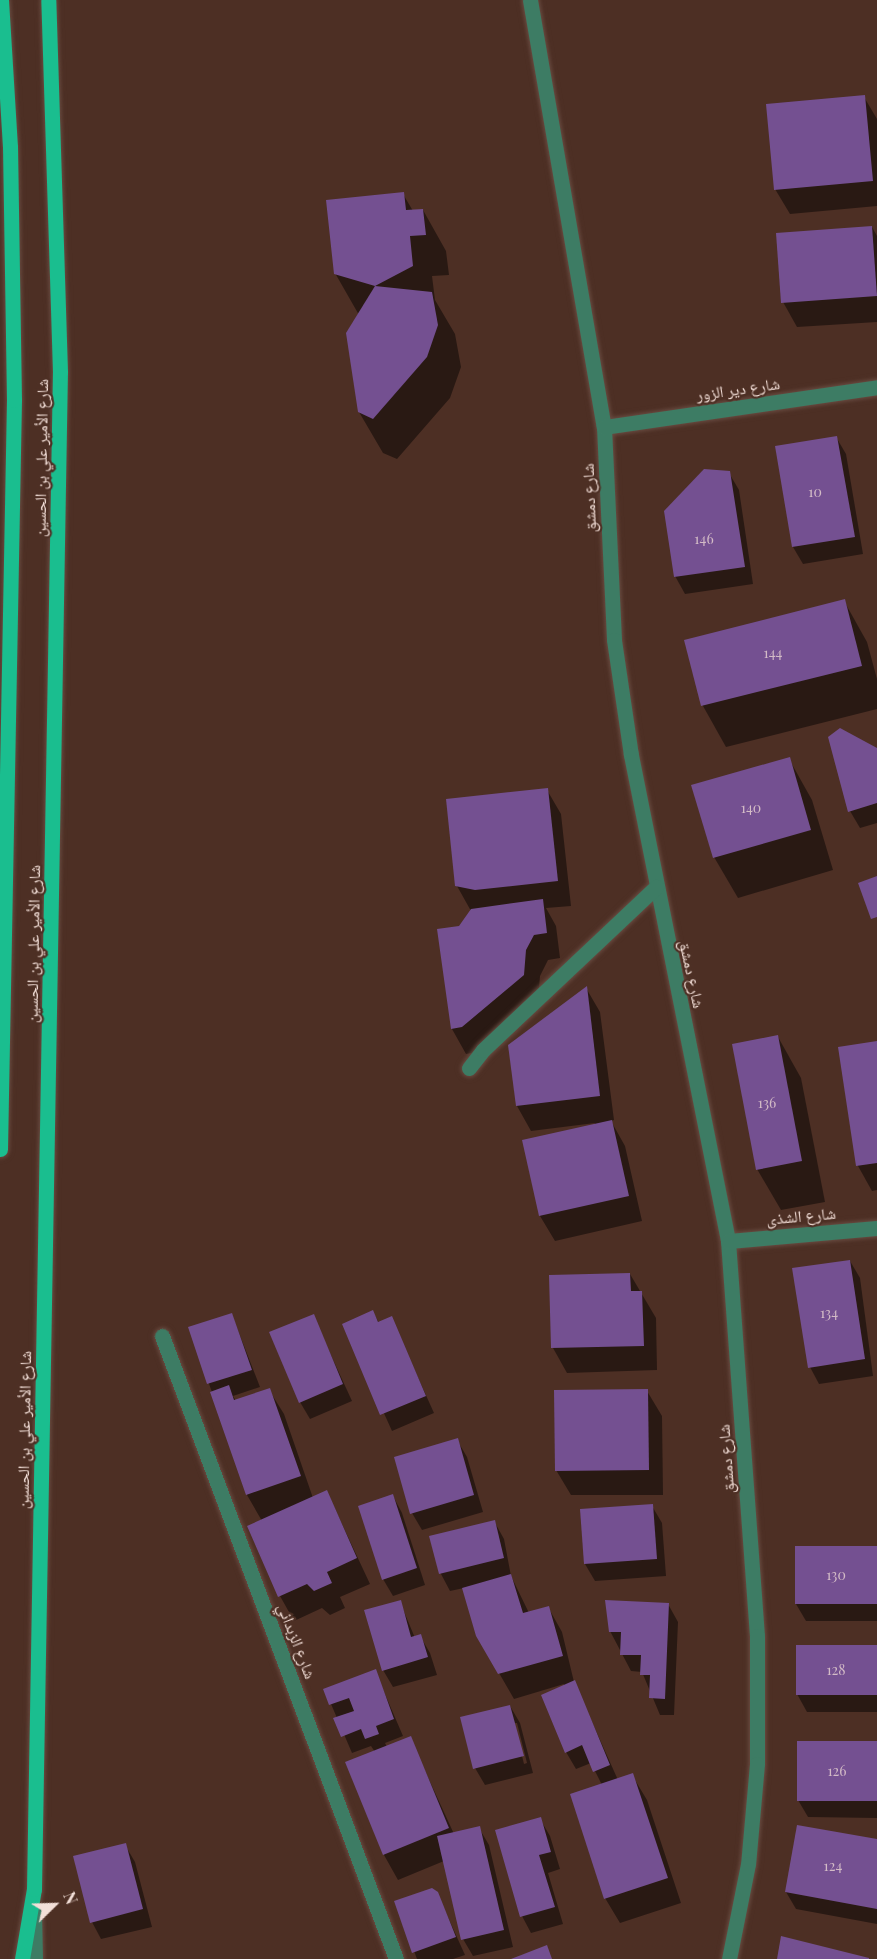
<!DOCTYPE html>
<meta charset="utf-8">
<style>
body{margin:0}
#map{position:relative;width:877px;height:1959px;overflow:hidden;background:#4d2f24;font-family:"Playfair Display","Noto Naskh Arabic",serif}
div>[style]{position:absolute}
.shadow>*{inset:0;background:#0007}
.building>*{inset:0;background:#745091}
.roads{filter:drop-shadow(0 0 2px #684b41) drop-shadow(0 0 2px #684b41)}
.minor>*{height:15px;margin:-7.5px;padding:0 7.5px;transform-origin:7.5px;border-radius:7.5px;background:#3d7c64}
.major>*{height:15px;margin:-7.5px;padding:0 7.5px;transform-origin:7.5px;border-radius:7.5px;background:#1abe8f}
span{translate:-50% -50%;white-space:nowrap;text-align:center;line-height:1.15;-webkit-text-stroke:4.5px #4d2f24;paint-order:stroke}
.number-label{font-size:14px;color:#d3bbc6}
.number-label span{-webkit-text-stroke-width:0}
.street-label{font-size:16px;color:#f3dfd8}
.north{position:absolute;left:24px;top:1875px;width:60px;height:60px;-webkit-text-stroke:4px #4d2f24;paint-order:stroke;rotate:67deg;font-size:16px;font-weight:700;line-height:24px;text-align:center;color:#f3dfd8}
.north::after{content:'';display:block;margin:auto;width:21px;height:27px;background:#f3dfd8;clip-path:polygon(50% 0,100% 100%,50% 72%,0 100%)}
</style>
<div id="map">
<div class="shadow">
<div style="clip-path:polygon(864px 97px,877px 119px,877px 206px,790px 214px,775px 189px)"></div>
<div style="clip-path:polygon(403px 194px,413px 211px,423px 210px,446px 251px,449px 275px,432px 276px,435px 300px,455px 334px,461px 367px,450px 398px,397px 459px,383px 453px,359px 412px,359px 315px,335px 273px)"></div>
<div style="clip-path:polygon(872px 227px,877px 236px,877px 322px,797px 327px,783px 302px)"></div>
<div style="clip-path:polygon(836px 437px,846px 454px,863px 554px,803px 564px,793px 547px)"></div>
<div style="clip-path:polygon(729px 473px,739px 490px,753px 584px,685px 594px,675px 576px)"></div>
<div style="clip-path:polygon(844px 601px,867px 642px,877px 679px,877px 709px,726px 747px,703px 706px,686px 641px)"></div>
<div style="clip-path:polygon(877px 749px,877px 823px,860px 828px,850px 811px)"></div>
<div style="clip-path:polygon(789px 759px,812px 800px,833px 870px,738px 898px,714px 857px)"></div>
<div style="clip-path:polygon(547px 790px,561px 814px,571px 906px,546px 908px,556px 926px,560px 958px,548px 960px,540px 976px,538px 1000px,477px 1052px,466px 1054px,452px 1029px,460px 927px,471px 911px,457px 886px)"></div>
<div style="clip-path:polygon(586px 988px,600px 1012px,614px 1120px,611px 1121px,625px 1146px,642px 1221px,555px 1241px,540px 1216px,595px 1123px,531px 1131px,517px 1106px)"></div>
<div style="clip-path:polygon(778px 1037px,801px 1078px,825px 1202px,781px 1210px,757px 1169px)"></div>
<div style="clip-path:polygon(877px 1043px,877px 1190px,872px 1191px,858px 1166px,839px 1049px)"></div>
<div style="clip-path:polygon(850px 1261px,860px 1278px,873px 1376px,819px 1384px,810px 1367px)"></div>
<div style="clip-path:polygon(630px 1274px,656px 1318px,657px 1370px,567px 1373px,553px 1348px)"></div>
<div style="clip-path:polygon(373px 1312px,379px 1323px,391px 1318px,434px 1413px,392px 1431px,344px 1325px)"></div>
<div style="clip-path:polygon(232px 1315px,260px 1387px,233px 1396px,236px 1401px,269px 1390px,284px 1414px,313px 1498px,327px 1492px,370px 1584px,340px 1597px,345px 1608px,330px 1615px,322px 1608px,294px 1621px,280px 1596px,262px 1521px,247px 1495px,190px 1328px)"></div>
<div style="clip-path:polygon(313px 1316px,352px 1401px,310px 1419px,300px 1402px)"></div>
<div style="clip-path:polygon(647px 1391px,662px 1416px,663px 1495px,571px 1495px,556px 1470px)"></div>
<div style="clip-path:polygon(457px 1440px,467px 1457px,483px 1512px,422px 1530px,412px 1513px)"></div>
<div style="clip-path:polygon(393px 1496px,402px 1513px,425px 1585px,393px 1596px,383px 1579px)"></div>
<div style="clip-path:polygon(652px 1506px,662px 1523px,666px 1576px,595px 1581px,585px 1564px)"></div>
<div style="clip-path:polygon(494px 1521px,504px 1539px,511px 1576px,529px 1613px,548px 1607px,562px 1632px,574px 1682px,618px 1780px,632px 1775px,647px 1800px,681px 1903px,620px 1923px,605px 1898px,602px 1785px,591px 1763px,576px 1769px,566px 1752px,564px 1684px,514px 1699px,477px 1635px,464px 1588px,450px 1591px,441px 1574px,431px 1537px)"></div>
<div style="clip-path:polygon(877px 1547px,877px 1621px,806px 1621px,796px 1604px)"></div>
<div style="clip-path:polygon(400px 1602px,415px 1638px,420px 1636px,430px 1653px,437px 1675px,393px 1687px,383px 1670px)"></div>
<div style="clip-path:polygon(668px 1604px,678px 1622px,674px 1715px,660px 1715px,642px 1672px,631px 1671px,610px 1631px)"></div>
<div style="clip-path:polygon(877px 1647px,877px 1712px,807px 1712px,797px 1694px)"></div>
<div style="clip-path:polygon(375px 1671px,403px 1736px,385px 1743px,387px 1747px,410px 1738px,454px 1834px,479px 1828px,489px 1845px,513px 1947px,473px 1956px,463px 1939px,444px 1861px,398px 1880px,384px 1855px,347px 1763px,375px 1752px,371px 1746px,352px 1753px,325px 1690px)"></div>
<div style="clip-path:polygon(evenodd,510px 1706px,520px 1723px,533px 1773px,485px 1785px,475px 1768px,510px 1706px,514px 1723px,517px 1723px,527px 1763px,524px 1764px,514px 1723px)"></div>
<div style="clip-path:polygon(877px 1743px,877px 1818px,808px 1817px,798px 1800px)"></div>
<div style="clip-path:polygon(540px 1819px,550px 1836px,560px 1869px,548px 1873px,563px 1924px,531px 1933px,522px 1916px)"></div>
<div style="clip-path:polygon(877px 1841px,877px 1924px,796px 1909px,786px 1892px)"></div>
<div style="clip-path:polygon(125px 1845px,135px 1862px,152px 1927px,101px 1939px,92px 1922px)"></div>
<div style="clip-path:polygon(437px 1893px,465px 1955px,453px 1959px,417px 1959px,396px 1902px)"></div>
</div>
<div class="building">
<div style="clip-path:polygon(865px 95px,873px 181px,774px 190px,766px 104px)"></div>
<div style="clip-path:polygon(404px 192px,406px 210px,423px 209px,426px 235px,410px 236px,413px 266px,375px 286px,334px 274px,326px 200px)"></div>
<div style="clip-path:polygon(872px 226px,877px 296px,781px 303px,776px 233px)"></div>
<div style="clip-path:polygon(375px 286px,432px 292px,438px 325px,427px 357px,373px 419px,358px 412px,346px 333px)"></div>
<div style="clip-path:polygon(837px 436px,855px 537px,792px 547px,775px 446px)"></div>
<div style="clip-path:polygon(704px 469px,730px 471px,745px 567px,674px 577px,664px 511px)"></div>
<div style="clip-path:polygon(845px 599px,862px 666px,701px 706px,684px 640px)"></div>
<div style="clip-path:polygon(840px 728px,877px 748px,877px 803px,848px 812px,828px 737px)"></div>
<div style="clip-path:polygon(790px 757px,811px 830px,713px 858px,691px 785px)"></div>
<div style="clip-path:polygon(548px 788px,558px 881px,475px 890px,455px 886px,446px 799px)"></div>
<div style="clip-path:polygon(877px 876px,877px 917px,871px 919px,858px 883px)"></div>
<div style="clip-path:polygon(543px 899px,547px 933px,534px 935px,526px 950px,524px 975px,462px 1027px,451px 1029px,437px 929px,459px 926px,471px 909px)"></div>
<div style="clip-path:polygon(587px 986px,600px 1096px,516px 1106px,508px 1045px)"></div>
<div style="clip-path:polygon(778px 1035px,802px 1161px,756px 1170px,732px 1044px)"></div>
<div style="clip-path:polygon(877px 1041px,877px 1163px,856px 1166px,838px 1047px)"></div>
<div style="clip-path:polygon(612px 1120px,629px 1196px,539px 1216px,522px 1140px)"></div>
<div style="clip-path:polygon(850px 1260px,865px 1359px,808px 1368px,792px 1268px)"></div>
<div style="clip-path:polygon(630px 1273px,631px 1291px,642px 1291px,644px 1346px,551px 1348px,549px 1275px)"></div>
<div style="clip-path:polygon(373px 1310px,378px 1322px,392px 1316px,426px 1396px,380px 1415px,342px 1324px)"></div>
<div style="clip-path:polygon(232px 1313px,252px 1370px,207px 1384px,188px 1327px)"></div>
<div style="clip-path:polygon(314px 1314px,343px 1384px,299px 1403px,269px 1332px)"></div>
<div style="clip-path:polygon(229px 1385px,234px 1400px,270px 1388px,301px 1476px,246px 1495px,210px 1392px)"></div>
<div style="clip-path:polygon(648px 1389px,649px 1470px,555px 1471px,554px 1390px)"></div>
<div style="clip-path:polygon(458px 1438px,474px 1495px,410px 1514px,394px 1457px)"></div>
<div style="clip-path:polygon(327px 1490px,357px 1558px,327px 1572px,332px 1583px,314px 1591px,307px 1584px,278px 1597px,247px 1526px)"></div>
<div style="clip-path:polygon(393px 1494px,417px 1568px,382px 1580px,358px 1506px)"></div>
<div style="clip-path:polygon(653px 1504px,657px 1559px,584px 1564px,580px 1509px)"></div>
<div style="clip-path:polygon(495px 1520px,504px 1558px,439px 1574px,429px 1536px)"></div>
<div style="clip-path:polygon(795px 1546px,877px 1546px,877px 1604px,795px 1604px)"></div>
<div style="clip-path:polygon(511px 1574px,523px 1613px,549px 1606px,563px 1656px,498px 1674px,476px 1636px,462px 1588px)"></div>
<div style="clip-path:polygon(401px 1600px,411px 1637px,421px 1634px,428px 1657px,382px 1671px,364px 1610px)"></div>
<div style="clip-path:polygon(605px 1600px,669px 1603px,665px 1699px,649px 1698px,650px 1675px,640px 1675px,641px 1655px,620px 1655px,621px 1632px,609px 1632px)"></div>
<div style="clip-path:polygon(796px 1645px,877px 1645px,877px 1695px,796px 1695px)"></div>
<div style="clip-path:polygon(376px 1669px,394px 1719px,376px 1726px,379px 1734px,365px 1739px,361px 1729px,341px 1737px,333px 1718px,354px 1711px,349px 1698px,329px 1705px,323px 1689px)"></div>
<div style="clip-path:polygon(575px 1680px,610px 1765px,593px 1772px,582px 1745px,565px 1753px,541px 1695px)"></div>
<div style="clip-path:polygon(510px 1705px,524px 1756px,473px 1769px,460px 1717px)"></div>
<div style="clip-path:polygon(411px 1736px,449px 1828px,383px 1855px,345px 1762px)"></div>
<div style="clip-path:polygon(797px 1741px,877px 1741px,877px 1801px,797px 1801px)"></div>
<div style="clip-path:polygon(633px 1773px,668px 1878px,604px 1899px,570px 1794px)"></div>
<div style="clip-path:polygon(541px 1817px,551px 1852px,539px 1855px,555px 1907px,520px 1917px,495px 1830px)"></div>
<div style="clip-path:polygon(797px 1825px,877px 1839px,877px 1909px,785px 1892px)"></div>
<div style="clip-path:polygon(480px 1826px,504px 1930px,461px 1940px,437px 1836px)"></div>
<div style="clip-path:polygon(126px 1843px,143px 1909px,90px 1923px,73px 1856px)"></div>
<div style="clip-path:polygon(432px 1888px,438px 1892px,456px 1937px,412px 1953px,394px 1901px)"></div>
<div style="clip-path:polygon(781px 1936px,869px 1958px,869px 1959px,777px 1959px)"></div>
<div style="clip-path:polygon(547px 1945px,552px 1959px,511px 1959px)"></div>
</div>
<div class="roads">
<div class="minor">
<div style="left:530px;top:0;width:433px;rotate:80.2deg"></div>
<div style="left:604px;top:427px;width:213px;rotate:87.3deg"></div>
<div style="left:614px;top:640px;width:116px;rotate:81.6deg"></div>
<div style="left:631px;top:755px;width:496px;rotate:78.7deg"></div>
<div style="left:728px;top:1241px;width:396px;rotate:85.8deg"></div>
<div style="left:757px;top:1636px;width:128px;rotate:90deg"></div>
<div style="left:757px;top:1764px;width:100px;rotate:95.1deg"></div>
<div style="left:748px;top:1864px;width:97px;rotate:101.3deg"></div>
<div style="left:604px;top:427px;width:276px;rotate:-8.3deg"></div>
<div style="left:469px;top:1068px;width:23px;rotate:-52deg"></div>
<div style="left:483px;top:1050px;width:238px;rotate:-43.3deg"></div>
<div style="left:728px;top:1241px;width:150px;rotate:-5deg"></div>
<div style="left:162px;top:1336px;width:665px;rotate:69.41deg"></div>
<div style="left:34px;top:1911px;width:48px;rotate:88.8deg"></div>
</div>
<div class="major">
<div style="left:0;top:1149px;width:749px;rotate:-88.93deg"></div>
<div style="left:14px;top:400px;width:253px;rotate:-90.9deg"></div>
<div style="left:10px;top:147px;width:147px;rotate:-93.5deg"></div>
<div style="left:22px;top:1959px;width:71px;rotate:-80.3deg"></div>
<div style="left:34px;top:1889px;width:1517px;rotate:-89.02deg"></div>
<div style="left:60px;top:372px;width:372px;rotate:-91.8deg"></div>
</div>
</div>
<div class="number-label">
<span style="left:815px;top:492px">10</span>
<span style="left:704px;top:539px">146</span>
<span style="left:773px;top:653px">144</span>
<span style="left:751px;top:808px">140</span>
<span style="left:767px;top:1103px">136</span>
<span style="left:829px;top:1313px">134</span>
<span style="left:836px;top:1575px">130</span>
<span style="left:836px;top:1670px">128</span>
<span style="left:837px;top:1771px">126</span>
<span style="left:833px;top:1866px">124</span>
</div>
<div class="street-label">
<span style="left:738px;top:389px;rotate:-8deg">شارع دير الزور</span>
<span style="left:41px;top:458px;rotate:-89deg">شارع الأمير علي بن الحسين</span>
<span style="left:589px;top:498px;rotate:-92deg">شارع دمشق</span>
<span style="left:33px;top:944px;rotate:-89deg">شارع الأمير علي بن الحسين</span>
<span style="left:692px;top:974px;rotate:78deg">شارع دمشق</span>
<span style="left:801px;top:1216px;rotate:-5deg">شارع الشذى</span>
<span style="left:24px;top:1430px;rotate:-89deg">شارع الأمير علي بن الحسين</span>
<span style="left:726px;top:1459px;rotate:-94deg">شارع دمشق</span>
<span style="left:297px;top:1641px;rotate:69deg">شارع الزبداني</span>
</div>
<div class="north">N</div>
</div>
